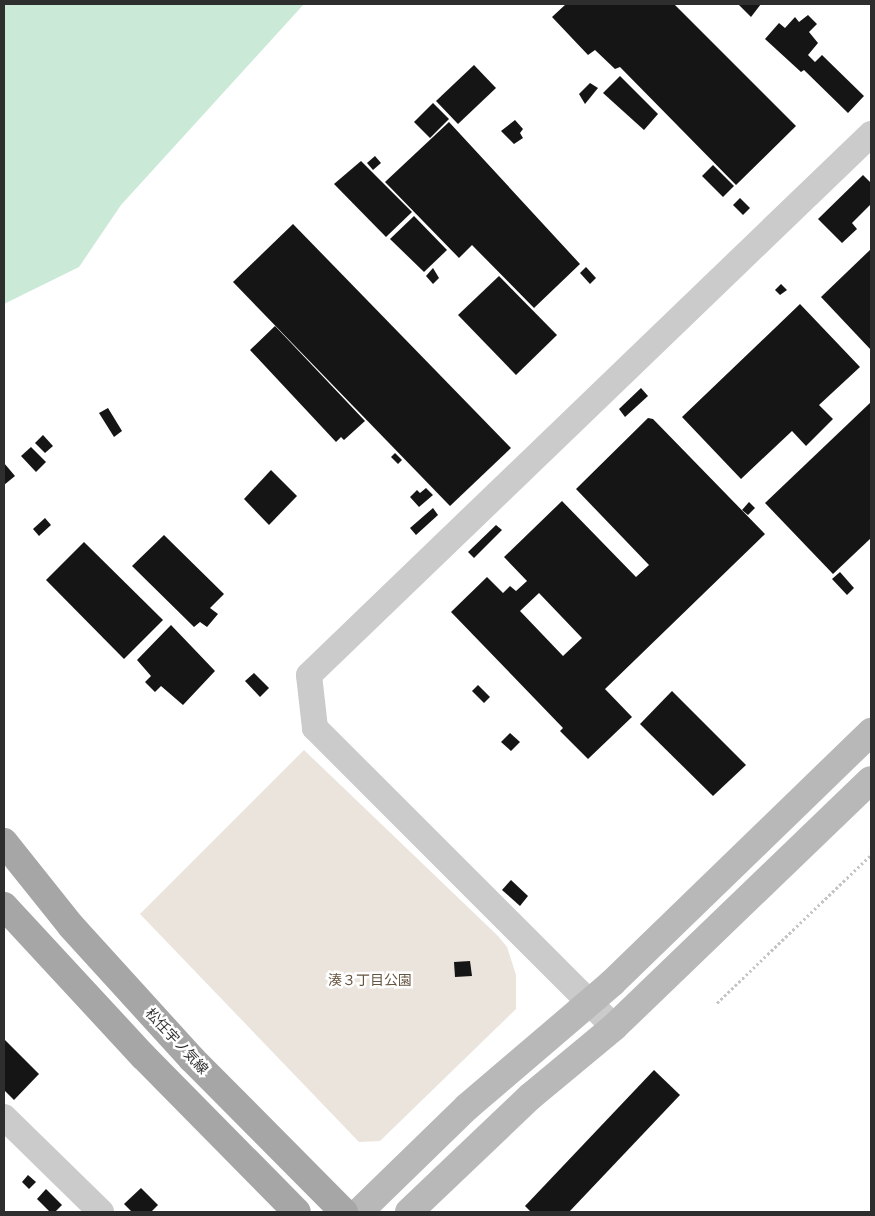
<!DOCTYPE html>
<meta charset="utf-8">
<style>
body{margin:0}
#map{position:relative;width:875px;height:1216px;overflow:hidden;background:#fff;font-family:"Noto Sans","Noto Sans JP",sans-serif}
div>[style]{position:absolute}
.green>*{inset:0;background:#eae4dd}
.water>*{inset:0;background:#cbe9d7}
.building>*{inset:0;background:#151515}
.path>*{height:3px;margin-top:-1.5px;transform-origin:0;background:repeating-linear-gradient(90deg,#c5c5c5 0 2.5px,transparent 0 5px)}
.street>*{height:26px;margin:-13px;padding:0 13px;transform-origin:13px;border-radius:13px;background:#cbcbcb}
.secondary>*{height:28px;margin:-14px;padding:0 14px;transform-origin:14px;border-radius:14px;background:#b8b8b8}
.primary>*{height:28px;margin:-14px;padding:0 14px;transform-origin:14px;border-radius:14px;background:#a6a6a6}
span{translate:-50% -50%;white-space:nowrap;text-align:center;line-height:1.15;-webkit-text-stroke:5px #fff;paint-order:stroke}
.park-label{font-size:14px;color:#66553f}
.street-label{font-size:14px;color:#2e2e2e}
.frame{position:absolute;inset:0;border:5px solid #2e2e2e;pointer-events:none}
</style>
<div id="map">
<div class="green">
<div style="clip-path:polygon(304px 750px,498px 936px,507px 947px,516px 975px,516px 1009px,380px 1141px,359px 1142px,140px 914px)"></div>
</div>
<div class="water">
<div style="clip-path:polygon(4px 4px,304px 4px,121px 205px,79px 267px,4px 304px)"></div>
</div>
<div class="building">
<div style="clip-path:polygon(566px 4px,674px 4px,796px 126px,736px 185px,620px 67px,615px 69px,595px 50px,588px 55px,552px 17px)"></div>
<div style="clip-path:polygon(738px 4px,761px 4px,751px 17px)"></div>
<div style="clip-path:polygon(808px 15px,817px 24px,809px 32px,818px 43px,808px 55px,815px 62px,822px 55px,864px 96px,848px 113px,804px 70px,801px 72px,765px 39px,779px 23px,785px 28px,795px 17px,799px 22px)"></div>
<div style="clip-path:polygon(474px 65px,496px 88px,458px 124px,436px 101px)"></div>
<div style="clip-path:polygon(620px 76px,658px 114px,644px 130px,603px 93px)"></div>
<div style="clip-path:polygon(590px 83px,598px 88px,585px 104px,579px 94px)"></div>
<div style="clip-path:polygon(433px 103px,449px 119px,430px 138px,414px 122px)"></div>
<div style="clip-path:polygon(515px 120px,523px 129px,520px 133px,523px 138px,514px 144px,501px 131px)"></div>
<div style="clip-path:polygon(449px 122px,580px 264px,534px 308px,472px 245px,459px 258px,385px 182px)"></div>
<div style="clip-path:polygon(375px 156px,381px 163px,373px 170px,367px 163px)"></div>
<div style="clip-path:polygon(361px 161px,412px 212px,386px 237px,334px 184px)"></div>
<div style="clip-path:polygon(713px 165px,734px 186px,723px 197px,702px 176px)"></div>
<div style="clip-path:polygon(863px 175px,871px 183px,871px 204px,852px 223px,857px 229px,842px 243px,818px 219px)"></div>
<div style="clip-path:polygon(740px 198px,750px 208px,743px 215px,733px 205px)"></div>
<div style="clip-path:polygon(414px 216px,447px 250px,424px 272px,390px 239px)"></div>
<div style="clip-path:polygon(293px 224px,511px 448px,450px 506px,233px 282px)"></div>
<div style="clip-path:polygon(871px 249px,871px 350px,821px 297px)"></div>
<div style="clip-path:polygon(586px 267px,596px 278px,590px 284px,580px 273px)"></div>
<div style="clip-path:polygon(433px 268px,439px 278px,433px 284px,426px 276px)"></div>
<div style="clip-path:polygon(499px 276px,557px 335px,516px 375px,458px 315px)"></div>
<div style="clip-path:polygon(781px 284px,787px 290px,780px 295px,775px 290px)"></div>
<div style="clip-path:polygon(800px 304px,860px 367px,819px 405px,833px 419px,806px 446px,792px 431px,741px 479px,682px 417px)"></div>
<div style="clip-path:polygon(275px 326px,365px 421px,344px 440px,341px 437px,336px 442px,250px 350px)"></div>
<div style="clip-path:polygon(641px 388px,648px 396px,625px 417px,619px 409px)"></div>
<div style="clip-path:polygon(871px 402px,871px 538px,833px 574px,765px 503px)"></div>
<div style="clip-path:polygon(108px 408px,122px 431px,114px 437px,99px 413px)"></div>
<div style="clip-path:polygon(evenodd,648px 418px,653px 419px,765px 534px,605px 689px,632px 717px,588px 759px,560px 731px,563px 728px,451px 612px,487px 577px,503px 593px,510px 586px,516px 591px,527px 581px,504px 557px,562px 501px,636px 577px,649px 565px,576px 489px,648px 418px,539px 593px,582px 638px,563px 656px,520px 611px,539px 593px)"></div>
<div style="clip-path:polygon(43px 435px,53px 446px,45px 453px,35px 443px)"></div>
<div style="clip-path:polygon(31px 447px,46px 462px,36px 472px,21px 456px)"></div>
<div style="clip-path:polygon(395px 453px,402px 460px,398px 464px,391px 457px)"></div>
<div style="clip-path:polygon(4px 463px,15px 476px,4px 485px)"></div>
<div style="clip-path:polygon(271px 470px,297px 496px,269px 525px,244px 499px)"></div>
<div style="clip-path:polygon(426px 488px,433px 495px,419px 507px,410px 497px,417px 490px,420px 493px)"></div>
<div style="clip-path:polygon(749px 502px,755px 508px,748px 515px,742px 510px)"></div>
<div style="clip-path:polygon(433px 508px,438px 515px,416px 535px,410px 528px)"></div>
<div style="clip-path:polygon(45px 518px,51px 525px,39px 536px,33px 529px)"></div>
<div style="clip-path:polygon(496px 525px,502px 530px,474px 558px,468px 552px)"></div>
<div style="clip-path:polygon(164px 535px,224px 594px,210px 608px,218px 614px,207px 627px,200px 622px,194px 627px,132px 566px)"></div>
<div style="clip-path:polygon(84px 542px,163px 620px,124px 659px,46px 580px)"></div>
<div style="clip-path:polygon(840px 572px,854px 588px,847px 595px,832px 579px)"></div>
<div style="clip-path:polygon(171px 625px,215px 671px,183px 705px,161px 686px,155px 692px,145px 682px,151px 676px,137px 660px)"></div>
<div style="clip-path:polygon(254px 673px,269px 688px,260px 697px,245px 681px)"></div>
<div style="clip-path:polygon(478px 685px,490px 697px,484px 703px,472px 691px)"></div>
<div style="clip-path:polygon(672px 691px,746px 765px,713px 796px,640px 724px)"></div>
<div style="clip-path:polygon(510px 733px,520px 742px,511px 751px,501px 742px)"></div>
<div style="clip-path:polygon(511px 880px,528px 896px,520px 906px,502px 890px)"></div>
<div style="clip-path:polygon(470px 961px,472px 976px,455px 977px,454px 962px)"></div>
<div style="clip-path:polygon(4px 1039px,39px 1074px,14px 1100px,4px 1090px)"></div>
<div style="clip-path:polygon(654px 1070px,680px 1095px,569px 1212px,531px 1212px,525px 1206px)"></div>
<div style="clip-path:polygon(28px 1175px,36px 1182px,29px 1189px,22px 1182px)"></div>
<div style="clip-path:polygon(141px 1188px,158px 1205px,151px 1212px,132px 1212px,124px 1204px)"></div>
<div style="clip-path:polygon(46px 1189px,62px 1205px,55px 1212px,50px 1212px,37px 1199px)"></div>
</div>
<div class="path">
<div style="left:717px;top:1003px;width:214px;rotate:-43.9deg"></div>
</div>
<div class="street">
<div style="left:614px;top:1027px;width:423px;rotate:-135deg"></div>
<div style="left:315px;top:728px;width:53px;rotate:-96.5deg"></div>
<div style="left:309px;top:675px;width:780px;rotate:-43.91deg"></div>
<div style="left:4px;top:1117px;width:136px;rotate:44.4deg"></div>
</div>
<div class="secondary">
<div style="left:359px;top:1212px;width:151px;rotate:-44.2deg"></div>
<div style="left:467px;top:1107px;width:191px;rotate:-40.5deg"></div>
<div style="left:612px;top:983px;width:361px;rotate:-44.1deg"></div>
<div style="left:409px;top:1212px;width:168px;rotate:-43.6deg"></div>
<div style="left:531px;top:1096px;width:108px;rotate:-39.7deg"></div>
<div style="left:614px;top:1027px;width:356px;rotate:-43.9deg"></div>
</div>
<div class="primary">
<div style="left:4px;top:842px;width:107px;rotate:51.4deg"></div>
<div style="left:71px;top:926px;width:180px;rotate:47.7deg"></div>
<div style="left:192px;top:1059px;width:216px;rotate:45.2deg"></div>
<div style="left:4px;top:906px;width:205px;rotate:47.2deg"></div>
<div style="left:143px;top:1056px;width:219px;rotate:45.4deg"></div>
</div>
<div class="park-label">
<span style="left:370px;top:980px">湊３丁目公園</span>
</div>
<div class="street-label">
<span style="left:177px;top:1041px;rotate:47deg">松任宇ノ気線</span>
</div>
<div class="frame"></div>
</div>
